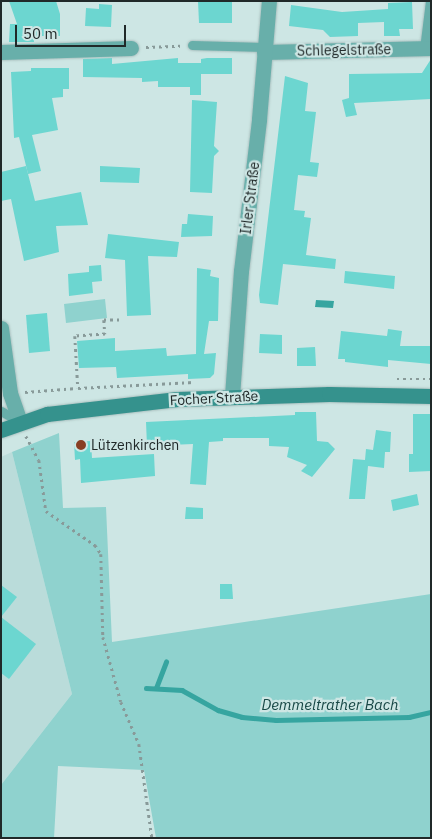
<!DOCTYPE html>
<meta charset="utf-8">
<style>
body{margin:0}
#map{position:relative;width:432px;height:839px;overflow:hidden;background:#cde6e4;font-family:"IBM Plex Sans",sans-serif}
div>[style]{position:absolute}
.built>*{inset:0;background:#badcda}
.green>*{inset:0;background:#8fd2ce}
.water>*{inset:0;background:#36a5a0}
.stream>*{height:4.5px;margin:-2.25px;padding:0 2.25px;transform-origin:2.25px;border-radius:2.25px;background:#36a5a0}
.building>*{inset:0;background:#6cd6d0}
.path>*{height:2.5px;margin-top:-1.25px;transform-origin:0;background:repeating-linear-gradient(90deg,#889a99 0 2.5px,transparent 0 6.5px)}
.roads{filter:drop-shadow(0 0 1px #aac0bf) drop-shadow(0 0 1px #aac0bf)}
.service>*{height:9px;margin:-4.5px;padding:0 4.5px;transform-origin:4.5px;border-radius:4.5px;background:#68afaa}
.minor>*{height:15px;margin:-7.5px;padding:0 7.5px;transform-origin:7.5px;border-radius:7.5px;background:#68afaa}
.secondary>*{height:15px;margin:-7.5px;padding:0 7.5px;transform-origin:7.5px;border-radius:7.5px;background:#35928d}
.dots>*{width:14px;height:14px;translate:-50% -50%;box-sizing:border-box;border:2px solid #cde6e4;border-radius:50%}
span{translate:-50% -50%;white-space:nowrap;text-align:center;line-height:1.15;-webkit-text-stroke:4.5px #cde6e4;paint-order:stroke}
.street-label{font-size:14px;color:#202929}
.poi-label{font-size:14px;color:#202929}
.left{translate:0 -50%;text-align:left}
.water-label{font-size:15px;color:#184846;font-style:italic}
.frame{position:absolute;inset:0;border:2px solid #202929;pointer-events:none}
.scale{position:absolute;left:15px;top:25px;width:111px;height:22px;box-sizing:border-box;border:2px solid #202929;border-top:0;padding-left:6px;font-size:15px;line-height:18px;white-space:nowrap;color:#202929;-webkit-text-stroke:4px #cde6e4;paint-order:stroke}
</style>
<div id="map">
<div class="built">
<div style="clip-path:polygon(12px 452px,72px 694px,1px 785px,1px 457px)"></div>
</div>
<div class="green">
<div style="clip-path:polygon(105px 299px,107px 318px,66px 323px,64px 304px)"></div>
<div style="clip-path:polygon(59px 433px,63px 508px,106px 507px,112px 642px,431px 594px,431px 838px,156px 838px,144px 770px,58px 766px,54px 838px,1px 838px,1px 785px,72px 694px,12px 452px)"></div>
</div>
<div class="water">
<div style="clip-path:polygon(316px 300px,334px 301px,333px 308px,315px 307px)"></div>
</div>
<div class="stream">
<div style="left:146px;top:688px;width:36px;rotate:3deg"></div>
<div style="left:182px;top:690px;width:41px;rotate:29.1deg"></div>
<div style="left:218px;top:710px;width:25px;rotate:16deg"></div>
<div style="left:242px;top:717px;width:34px;rotate:5deg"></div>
<div style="left:276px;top:720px;width:133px;rotate:-1.3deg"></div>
<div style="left:409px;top:717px;width:23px;rotate:-13deg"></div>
<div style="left:156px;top:688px;width:28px;rotate:-69deg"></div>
</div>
<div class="building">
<div style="clip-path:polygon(9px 1px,56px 1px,60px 14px,60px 36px,34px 36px,34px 42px,9px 42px,10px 24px,17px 24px)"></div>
<div style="clip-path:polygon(198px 1px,232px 1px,232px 23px,199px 23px)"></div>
<div style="clip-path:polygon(412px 2px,413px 29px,399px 29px,400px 36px,384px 36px,384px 22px,358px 23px,358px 36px,330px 37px,323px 30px,289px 26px,291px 5px,342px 12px,388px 9px,388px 3px)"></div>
<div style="clip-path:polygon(99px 4px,112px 5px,111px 27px,85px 26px,86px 8px,99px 9px)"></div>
<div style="clip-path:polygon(112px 58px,112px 64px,178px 58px,178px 63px,201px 63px,201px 59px,207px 58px,232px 58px,232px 74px,201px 74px,201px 95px,190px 95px,190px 87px,158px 87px,158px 81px,142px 82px,142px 78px,83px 77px,83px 59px)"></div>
<div style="clip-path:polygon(431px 59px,431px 99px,354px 103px,357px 115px,346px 117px,342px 100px,349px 98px,349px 74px,422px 73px)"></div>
<div style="clip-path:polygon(31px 68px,69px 68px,69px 89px,63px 89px,63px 97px,52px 98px,58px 130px,32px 135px,41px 171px,28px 174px,19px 137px,14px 138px,11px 72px,31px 71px)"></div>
<div style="clip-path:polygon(285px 76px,308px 83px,305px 111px,316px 112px,310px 162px,319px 163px,317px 177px,298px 175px,294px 210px,305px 211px,304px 217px,311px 218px,306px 255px,336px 259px,335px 269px,283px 264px,278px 305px,260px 303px,259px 295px)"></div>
<div style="clip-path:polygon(192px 100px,217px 102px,214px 146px,219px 151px,214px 156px,212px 193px,190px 192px)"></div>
<div style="clip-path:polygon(26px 166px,35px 201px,81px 192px,88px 225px,56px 226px,59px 252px,24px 261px,11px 199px,1px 201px,1px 172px)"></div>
<div style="clip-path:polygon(100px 166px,140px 168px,139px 183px,100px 182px)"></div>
<div style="clip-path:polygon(188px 214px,213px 216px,212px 236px,181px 237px,182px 224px,187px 224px)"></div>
<div style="clip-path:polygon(108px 234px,179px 242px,177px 257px,148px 256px,151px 315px,127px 316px,125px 260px,105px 258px)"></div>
<div style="clip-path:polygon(101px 265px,102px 281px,92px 282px,93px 293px,69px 296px,68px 274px,89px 272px,89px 266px)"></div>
<div style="clip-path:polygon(197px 268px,211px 270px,210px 276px,219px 278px,218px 321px,209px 321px,204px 354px,216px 353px,214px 374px,210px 378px,188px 379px,188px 374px,117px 378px,116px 367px,79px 368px,77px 341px,115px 338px,115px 351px,166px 348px,167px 356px,196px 354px)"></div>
<div style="clip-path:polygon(345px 271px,395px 276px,394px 289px,344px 283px)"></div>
<div style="clip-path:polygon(47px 313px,50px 351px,29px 353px,26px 315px)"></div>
<div style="clip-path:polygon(388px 329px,402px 331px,400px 346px,431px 346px,431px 364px,388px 360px,388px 367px,345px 362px,345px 359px,338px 359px,341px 331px,387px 336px)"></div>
<div style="clip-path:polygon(260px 334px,282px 335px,282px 354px,259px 353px)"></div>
<div style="clip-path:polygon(315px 347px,316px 366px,297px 366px,297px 348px)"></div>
<div style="clip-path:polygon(295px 412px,316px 412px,317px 441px,328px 442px,335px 449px,312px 477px,301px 471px,307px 465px,287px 457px,289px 447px,269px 446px,269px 438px,223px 438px,223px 441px,209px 442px,206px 485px,190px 484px,193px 444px,147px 446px,146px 422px,295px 415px)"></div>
<div style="clip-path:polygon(413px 414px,431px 414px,431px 471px,409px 472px,409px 454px,413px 454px)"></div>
<div style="clip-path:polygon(376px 430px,391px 432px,390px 452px,385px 452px,384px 468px,368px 466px,365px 499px,349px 499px,353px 459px,365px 460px,366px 449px,373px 450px)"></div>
<div style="clip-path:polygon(91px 441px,92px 458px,154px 454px,155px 476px,81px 483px,80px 459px,75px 460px,74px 442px)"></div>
<div style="clip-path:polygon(417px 494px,419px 505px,393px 511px,391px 500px)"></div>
<div style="clip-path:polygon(186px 507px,203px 508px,203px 519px,185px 519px)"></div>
<div style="clip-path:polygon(220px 584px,232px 584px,233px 599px,220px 599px)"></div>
<div style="clip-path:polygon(1px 585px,17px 597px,1px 617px)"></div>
<div style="clip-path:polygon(1px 617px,36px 644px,9px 679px,1px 673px)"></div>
</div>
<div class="path">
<div style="left:146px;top:47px;width:34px;rotate:-2deg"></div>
<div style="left:119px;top:320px;width:15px;rotate:180deg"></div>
<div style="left:104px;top:320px;width:14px;rotate:86deg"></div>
<div style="left:105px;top:334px;width:30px;rotate:176deg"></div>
<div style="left:75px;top:336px;width:52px;rotate:86.7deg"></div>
<div style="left:78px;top:388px;width:116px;rotate:-3deg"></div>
<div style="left:397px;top:379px;width:34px"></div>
<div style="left:25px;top:392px;width:52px;rotate:-4.4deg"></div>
<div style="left:26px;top:436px;width:27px;rotate:62deg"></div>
<div style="left:39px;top:460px;width:51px;rotate:82.2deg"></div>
<div style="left:46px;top:511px;width:60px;rotate:34.8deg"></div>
<div style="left:95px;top:545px;width:11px;rotate:56deg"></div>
<div style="left:101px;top:554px;width:83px;rotate:88.6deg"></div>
<div style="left:103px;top:637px;width:67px;rotate:74.5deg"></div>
<div style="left:121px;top:702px;width:46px;rotate:66.8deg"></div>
<div style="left:139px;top:744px;width:95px;rotate:82.1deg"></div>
</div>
<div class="roads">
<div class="service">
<div style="left:192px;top:45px;width:72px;rotate:1.6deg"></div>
<div style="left:424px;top:49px;width:48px;rotate:-82.9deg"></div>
<div style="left:1px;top:411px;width:22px;rotate:30deg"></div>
</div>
<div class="minor">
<div style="left:1px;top:52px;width:130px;rotate:-1.8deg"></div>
<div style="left:264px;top:52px;width:167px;rotate:-1.4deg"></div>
<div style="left:1px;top:328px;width:66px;rotate:82.1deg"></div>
<div style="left:10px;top:393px;width:31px;rotate:71deg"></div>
<div style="left:232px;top:396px;width:125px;rotate:-85.9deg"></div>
<div style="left:241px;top:271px;width:153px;rotate:-83.2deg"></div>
<div style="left:259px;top:119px;width:118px;rotate:-85.2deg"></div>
</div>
<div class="secondary">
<div style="left:1px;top:430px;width:49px;rotate:-19.2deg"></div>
<div style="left:47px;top:414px;width:131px;rotate:-6.6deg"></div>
<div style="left:177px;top:399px;width:152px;rotate:-1.9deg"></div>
<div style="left:329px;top:394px;width:102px;rotate:1.1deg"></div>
</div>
</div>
<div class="dots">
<div style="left:81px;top:445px;background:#883f23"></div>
</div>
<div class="street-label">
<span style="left:344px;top:50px;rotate:-1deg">Schlegelstraße</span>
<span style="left:250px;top:198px;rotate:-83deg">Irler Straße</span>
<span style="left:214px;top:398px;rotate:-3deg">Focher Straße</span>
</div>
<div class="poi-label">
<span class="left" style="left:91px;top:445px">Lützenkirchen</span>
</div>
<div class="water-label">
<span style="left:330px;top:705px">Demmeltrather Bach</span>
</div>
<div class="frame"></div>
<div class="scale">50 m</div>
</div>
